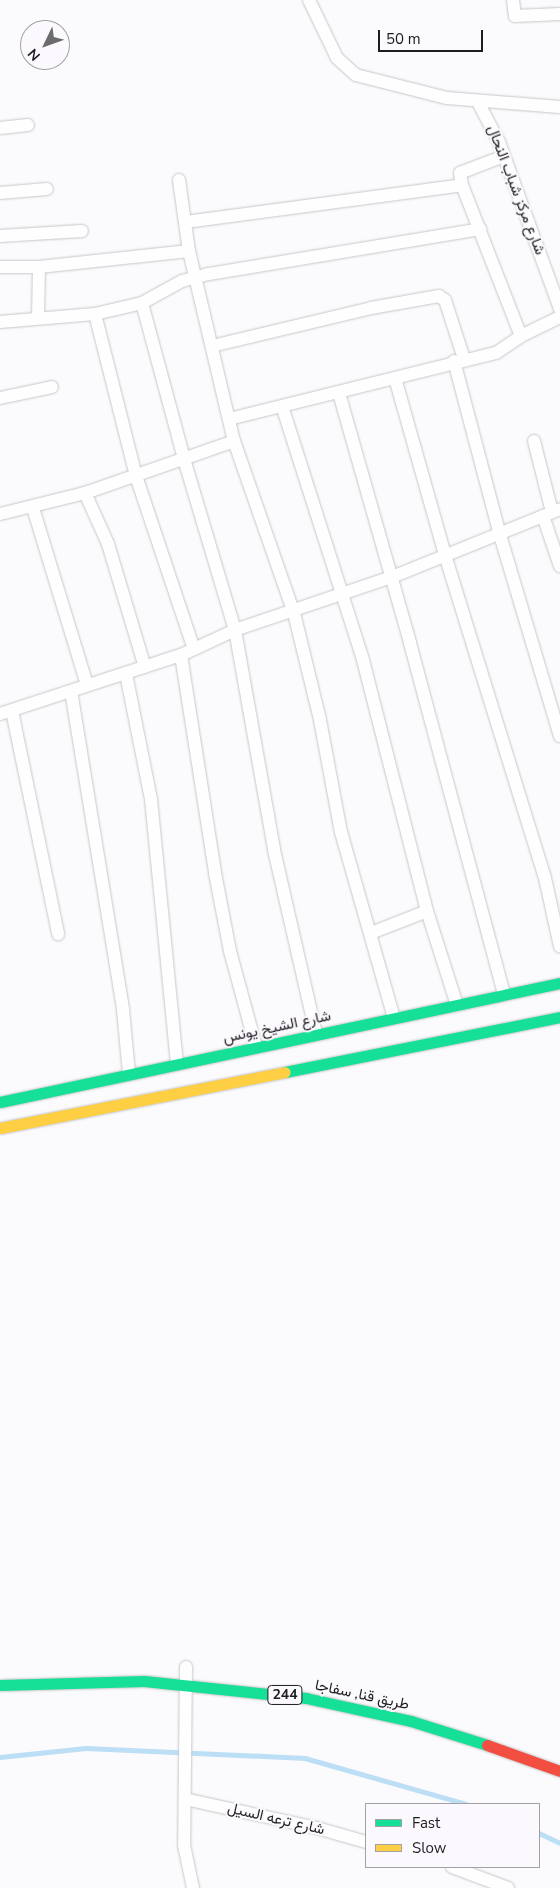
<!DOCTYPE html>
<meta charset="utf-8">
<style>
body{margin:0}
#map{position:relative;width:560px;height:1888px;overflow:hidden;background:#fbfafd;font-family:"Nunito Sans",Vazirmatn,sans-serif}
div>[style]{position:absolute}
.stream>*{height:4.5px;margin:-2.25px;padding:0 2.25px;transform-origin:2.25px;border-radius:2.25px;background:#bcdff5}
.roads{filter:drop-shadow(0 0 1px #c7c7c9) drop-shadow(0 0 1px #c7c7c9)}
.street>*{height:12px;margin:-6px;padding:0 6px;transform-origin:6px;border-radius:6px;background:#fefeff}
.fast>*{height:11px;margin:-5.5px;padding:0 5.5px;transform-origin:5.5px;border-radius:5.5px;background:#16e098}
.slow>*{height:11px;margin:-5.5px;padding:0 5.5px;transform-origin:5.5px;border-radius:5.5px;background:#ffcf43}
.jam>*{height:11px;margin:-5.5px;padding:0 5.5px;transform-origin:5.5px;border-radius:5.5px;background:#f24e42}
span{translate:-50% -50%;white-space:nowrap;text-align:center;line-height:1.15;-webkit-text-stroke:4px #fbf9fe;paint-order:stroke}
.shield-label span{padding:1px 4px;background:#fbf9fe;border:1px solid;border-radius:4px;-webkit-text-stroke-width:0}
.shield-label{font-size:14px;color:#1d1c1f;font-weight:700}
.street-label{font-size:15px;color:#1d1c1f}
.legend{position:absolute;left:365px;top:1803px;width:175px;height:65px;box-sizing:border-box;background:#fbf9fe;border:1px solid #a2a1a5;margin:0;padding:6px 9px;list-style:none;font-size:15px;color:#1d1c1f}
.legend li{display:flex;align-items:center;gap:10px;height:25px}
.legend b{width:25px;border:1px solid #a2a1a5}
.north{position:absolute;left:20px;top:20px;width:50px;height:50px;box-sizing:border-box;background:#fbf9fe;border:1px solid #a2a1a5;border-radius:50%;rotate:228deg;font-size:14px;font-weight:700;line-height:20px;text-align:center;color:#1d1c1f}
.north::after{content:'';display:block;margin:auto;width:18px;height:22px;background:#6b6a6d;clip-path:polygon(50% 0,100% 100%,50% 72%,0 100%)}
.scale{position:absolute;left:378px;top:30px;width:105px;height:22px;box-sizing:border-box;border:2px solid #1d1c1f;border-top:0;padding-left:6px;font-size:15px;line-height:18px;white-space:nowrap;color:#1d1c1f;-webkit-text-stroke:4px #fbf9fe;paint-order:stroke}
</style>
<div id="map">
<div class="stream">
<div style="left:0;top:1757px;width:86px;rotate:-6deg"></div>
<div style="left:86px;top:1748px;width:219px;rotate:2.6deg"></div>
<div style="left:305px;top:1758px;width:167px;rotate:15.9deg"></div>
<div style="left:539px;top:1833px;width:23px;rotate:25deg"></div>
</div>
<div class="roads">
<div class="street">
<div style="left:309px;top:0;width:64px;rotate:64.2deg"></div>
<div style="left:337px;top:58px;width:25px;rotate:42deg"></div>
<div style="left:356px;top:75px;width:94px;rotate:14.2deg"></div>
<div style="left:447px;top:98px;width:113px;rotate:4.6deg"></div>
<div style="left:513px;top:0;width:16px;rotate:83deg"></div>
<div style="left:515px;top:16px;width:45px;rotate:-2.5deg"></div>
<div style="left:478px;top:102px;width:45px;rotate:62.3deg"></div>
<div style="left:499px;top:142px;width:178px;rotate:69.9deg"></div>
<div style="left:0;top:128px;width:28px;rotate:-6deg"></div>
<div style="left:504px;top:156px;width:47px;rotate:158.9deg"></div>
<div style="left:460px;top:173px;width:12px;rotate:81deg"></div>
<div style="left:462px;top:185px;width:162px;rotate:68.7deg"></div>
<div style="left:179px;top:180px;width:72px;rotate:82deg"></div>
<div style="left:189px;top:251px;width:195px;rotate:76.7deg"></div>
<div style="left:234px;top:441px;width:182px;rotate:70.8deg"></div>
<div style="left:294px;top:613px;width:110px;rotate:76.3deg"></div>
<div style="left:320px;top:720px;width:114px;rotate:79.4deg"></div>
<div style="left:341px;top:832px;width:193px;rotate:74.1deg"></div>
<div style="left:0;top:193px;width:47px;rotate:-4.9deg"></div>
<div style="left:186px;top:222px;width:278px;rotate:-7.6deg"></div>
<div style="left:0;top:236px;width:82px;rotate:-3.5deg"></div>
<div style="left:0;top:267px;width:39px"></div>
<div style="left:39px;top:267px;width:151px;rotate:-6.1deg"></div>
<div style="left:142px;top:303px;width:162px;rotate:74.9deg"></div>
<div style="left:184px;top:459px;width:178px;rotate:73.4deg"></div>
<div style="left:235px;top:630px;width:223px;rotate:79.9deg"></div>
<div style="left:274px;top:850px;width:189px;rotate:77.1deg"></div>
<div style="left:95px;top:314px;width:167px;rotate:75.8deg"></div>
<div style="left:136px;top:476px;width:182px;rotate:71.5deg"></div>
<div style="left:38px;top:318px;width:51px;rotate:-88.9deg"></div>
<div style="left:0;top:322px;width:95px;rotate:-4.8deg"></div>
<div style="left:95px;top:314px;width:48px;rotate:-13.2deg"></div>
<div style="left:142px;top:303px;width:46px;rotate:-28.8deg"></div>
<div style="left:182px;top:281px;width:28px;rotate:-15deg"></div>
<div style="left:209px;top:274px;width:275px;rotate:-9.4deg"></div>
<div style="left:212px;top:346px;width:163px;rotate:-13.4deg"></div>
<div style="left:371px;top:308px;width:69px;rotate:-10deg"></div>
<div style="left:439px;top:296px;width:7px;rotate:34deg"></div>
<div style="left:445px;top:300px;width:62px;rotate:72.1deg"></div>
<div style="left:454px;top:361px;width:180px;rotate:75.2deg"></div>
<div style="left:500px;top:535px;width:210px;rotate:73.4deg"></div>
<div style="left:395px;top:378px;width:184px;rotate:74.2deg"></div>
<div style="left:445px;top:555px;width:338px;rotate:72.8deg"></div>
<div style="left:545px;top:878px;width:70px;rotate:77.6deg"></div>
<div style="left:339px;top:393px;width:260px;rotate:74.1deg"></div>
<div style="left:410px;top:643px;width:364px;rotate:75deg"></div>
<div style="left:0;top:398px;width:53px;rotate:-11.9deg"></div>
<div style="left:283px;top:409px;width:263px;rotate:72.3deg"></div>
<div style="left:363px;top:660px;width:259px;rotate:75.7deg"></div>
<div style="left:427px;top:911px;width:99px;rotate:72.3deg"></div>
<div style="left:229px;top:419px;width:275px;rotate:-13.9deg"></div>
<div style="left:496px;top:353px;width:30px;rotate:-34deg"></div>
<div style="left:521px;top:336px;width:43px;rotate:-26deg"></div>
<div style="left:534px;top:441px;width:73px;rotate:75.8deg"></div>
<div style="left:85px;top:493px;width:56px;rotate:65.7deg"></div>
<div style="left:108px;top:544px;width:128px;rotate:73.3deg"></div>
<div style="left:33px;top:508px;width:185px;rotate:73deg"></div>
<div style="left:0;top:514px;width:88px;rotate:-13.9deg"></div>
<div style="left:85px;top:493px;width:158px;rotate:-19.2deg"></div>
<div style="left:543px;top:516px;width:53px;rotate:71.2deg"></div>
<div style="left:181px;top:655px;width:221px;rotate:81.1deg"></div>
<div style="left:215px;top:873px;width:79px;rotate:79.1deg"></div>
<div style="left:230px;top:951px;width:99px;rotate:74.8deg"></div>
<div style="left:126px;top:674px;width:127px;rotate:78.7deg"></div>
<div style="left:151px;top:799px;width:265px;rotate:84.4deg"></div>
<div style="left:71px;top:691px;width:323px;rotate:80.7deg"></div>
<div style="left:123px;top:1010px;width:63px;rotate:84.6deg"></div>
<div style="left:12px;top:711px;width:228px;rotate:78.3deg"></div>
<div style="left:0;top:714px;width:190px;rotate:-18.1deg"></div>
<div style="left:181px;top:655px;width:60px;rotate:-24.8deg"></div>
<div style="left:235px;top:630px;width:166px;rotate:-18.7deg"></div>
<div style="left:392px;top:577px;width:181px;rotate:-22deg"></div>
<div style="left:371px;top:933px;width:60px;rotate:-21.4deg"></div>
<div style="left:186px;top:1667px;width:178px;rotate:90.6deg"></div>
<div style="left:184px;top:1845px;width:44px;rotate:78.2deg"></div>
<div style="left:185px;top:1799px;width:135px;rotate:12.4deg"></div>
<div style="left:317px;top:1828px;width:51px;rotate:15.9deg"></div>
<div style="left:452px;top:1867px;width:60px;rotate:20.6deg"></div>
</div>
<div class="fast">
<div style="left:285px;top:1072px;width:280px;rotate:-11.3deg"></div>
<div style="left:0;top:1102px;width:573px;rotate:-12deg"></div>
<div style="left:0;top:1685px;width:144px;rotate:-1.6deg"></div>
<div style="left:144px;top:1681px;width:163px;rotate:6deg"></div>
<div style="left:306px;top:1698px;width:107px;rotate:12.4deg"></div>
<div style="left:411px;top:1721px;width:80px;rotate:17.5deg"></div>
</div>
<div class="slow">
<div style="left:0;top:1128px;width:290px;rotate:-11.1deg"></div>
</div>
<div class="jam">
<div style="left:487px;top:1745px;width:77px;rotate:19.6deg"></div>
</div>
</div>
<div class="shield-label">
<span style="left:285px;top:1695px">244</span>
</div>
<div class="street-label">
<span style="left:516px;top:190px;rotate:69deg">شارع مركز شباب النحال</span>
<span style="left:277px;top:1027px;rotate:-12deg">شارع الشيخ يونس</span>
<span style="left:362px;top:1695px;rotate:12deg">طريق قنا, سفاجا</span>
<span style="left:276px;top:1819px;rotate:13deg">شارع ترعه السيل</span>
</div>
<ul class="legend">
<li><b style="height:6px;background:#16e098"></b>Fast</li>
<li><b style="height:6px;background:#ffcf43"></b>Slow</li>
</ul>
<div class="north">N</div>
<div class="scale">50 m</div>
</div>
